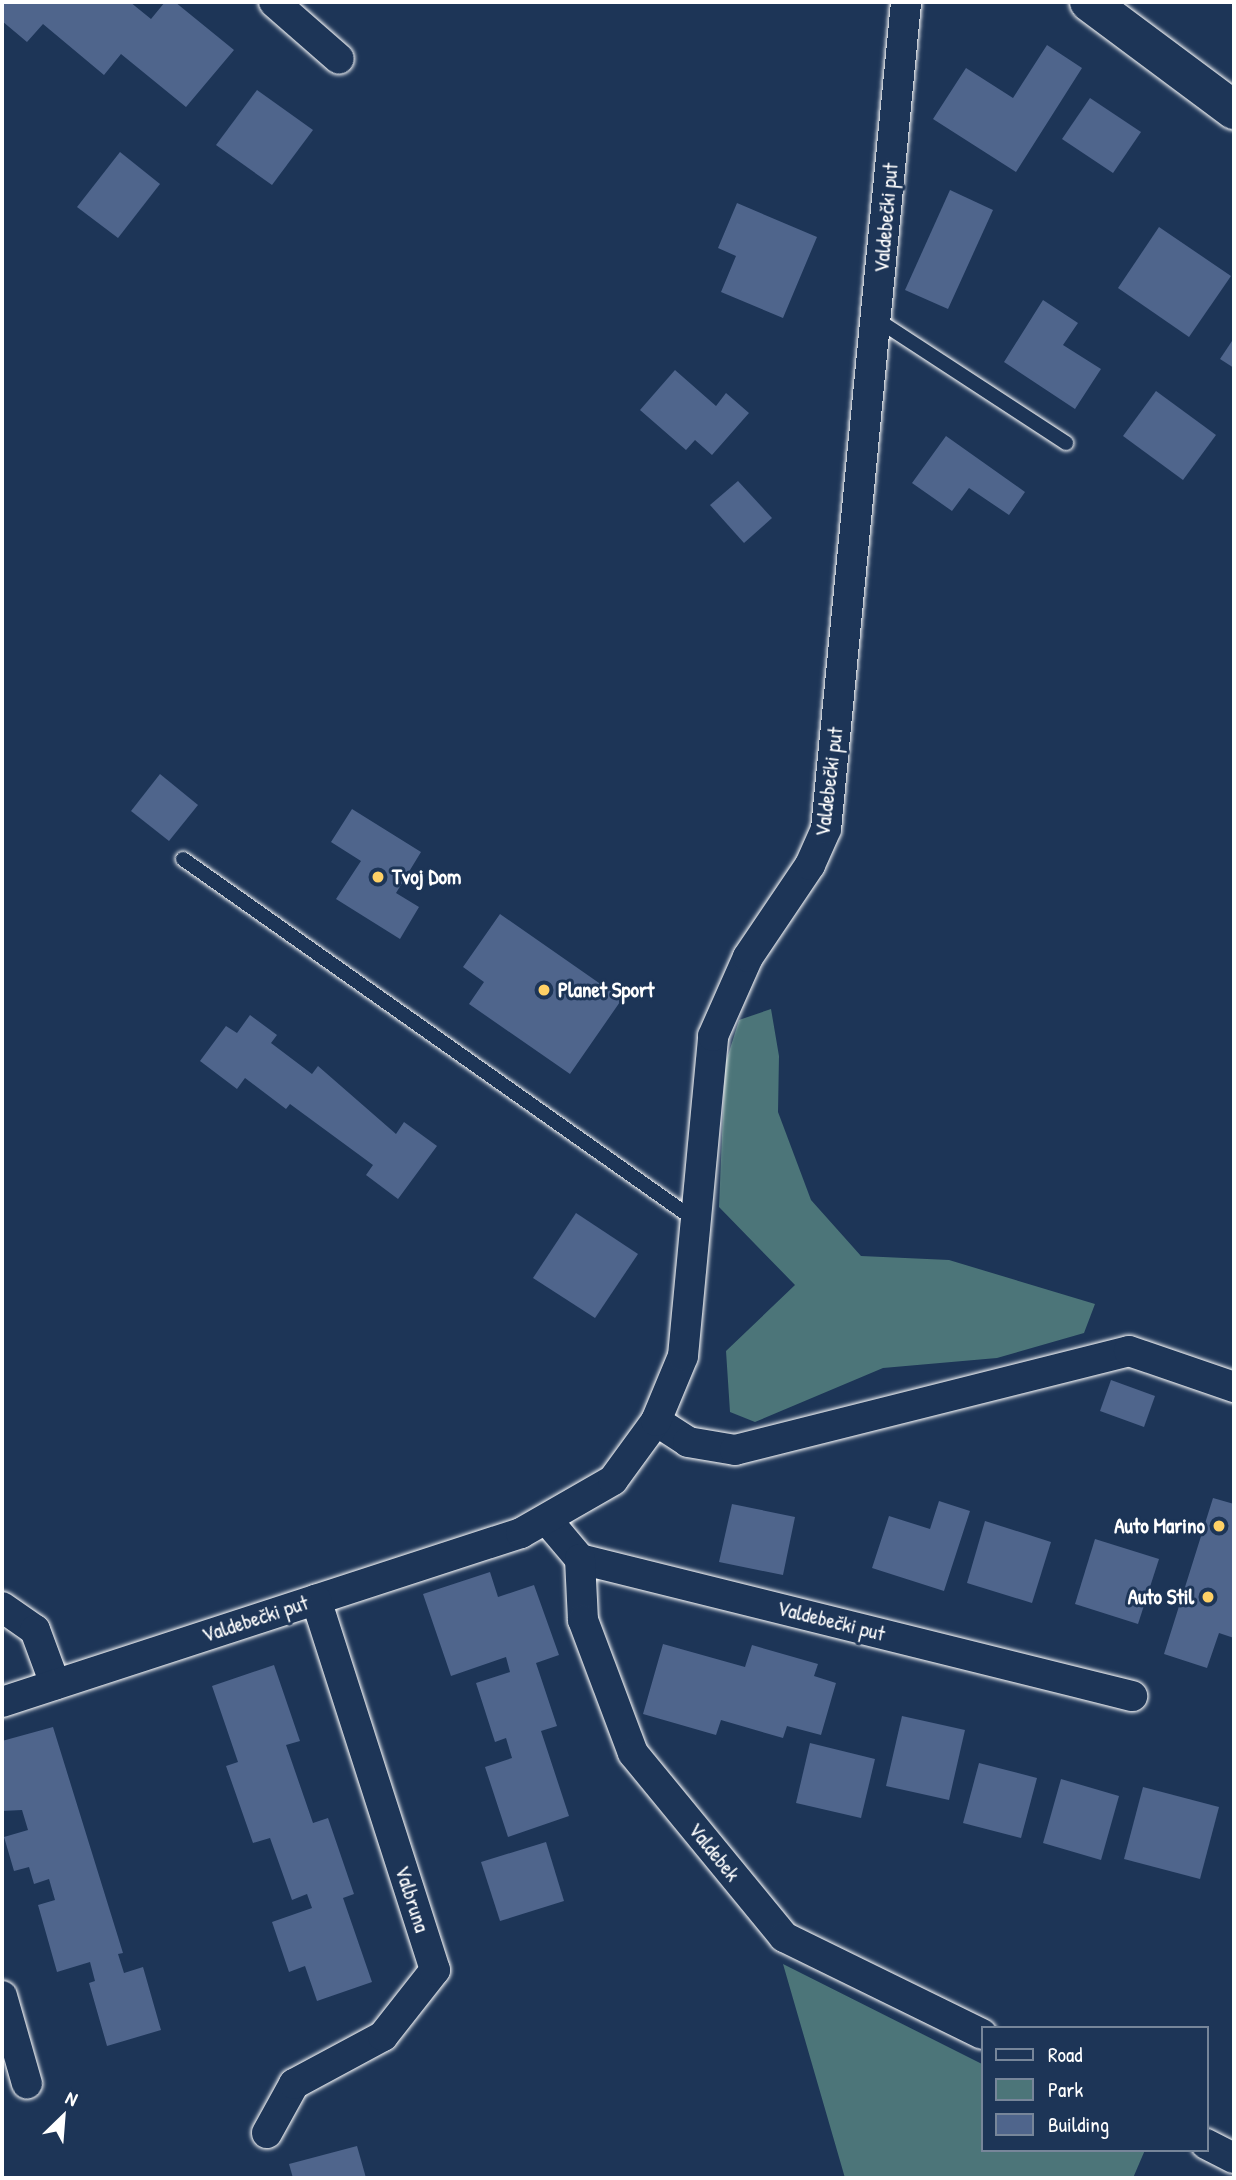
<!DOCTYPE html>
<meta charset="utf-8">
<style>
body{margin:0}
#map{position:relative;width:1236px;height:2180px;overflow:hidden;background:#1d3557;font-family:"Patrick Hand",sans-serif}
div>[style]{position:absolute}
.green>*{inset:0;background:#4c7579}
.building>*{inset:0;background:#4f658c}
.roads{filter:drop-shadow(0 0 2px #fff) drop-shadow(0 0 2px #fff)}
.lane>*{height:14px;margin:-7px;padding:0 7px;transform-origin:7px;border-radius:7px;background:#1d3557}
.street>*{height:30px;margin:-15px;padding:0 15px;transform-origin:15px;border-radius:15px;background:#1d3557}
.secondary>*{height:38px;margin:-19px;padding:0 19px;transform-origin:19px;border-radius:19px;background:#1d3557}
.dots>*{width:19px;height:19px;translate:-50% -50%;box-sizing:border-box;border:4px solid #1d3557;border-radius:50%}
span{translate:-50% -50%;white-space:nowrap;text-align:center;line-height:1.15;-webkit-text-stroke:6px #1d3557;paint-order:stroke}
.street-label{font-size:21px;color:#fff}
.poi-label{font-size:21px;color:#fff;font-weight:700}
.left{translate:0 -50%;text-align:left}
.right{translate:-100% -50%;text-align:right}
.frame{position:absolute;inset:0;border:4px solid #fff;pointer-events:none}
.legend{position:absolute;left:981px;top:2026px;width:228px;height:126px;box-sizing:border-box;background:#1d3557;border:2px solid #77869a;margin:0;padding:9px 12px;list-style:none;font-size:21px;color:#fff}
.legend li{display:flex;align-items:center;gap:14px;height:35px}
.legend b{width:35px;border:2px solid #77869a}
.north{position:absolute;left:28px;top:2082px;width:70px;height:70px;-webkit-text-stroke:5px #1d3557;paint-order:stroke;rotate:25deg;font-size:19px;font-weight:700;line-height:28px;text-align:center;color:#fff}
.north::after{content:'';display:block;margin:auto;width:24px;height:32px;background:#fff;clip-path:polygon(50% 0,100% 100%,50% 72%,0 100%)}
</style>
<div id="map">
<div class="green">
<div style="clip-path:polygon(771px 1009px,779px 1056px,778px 1112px,811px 1200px,861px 1256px,949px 1260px,1095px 1304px,1084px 1333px,997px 1358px,883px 1368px,755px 1422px,730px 1412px,726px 1351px,795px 1285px,719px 1207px,725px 1065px,739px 1020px)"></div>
<div style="clip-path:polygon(783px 1964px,982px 2064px,982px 2150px,1145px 2150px,1133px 2178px,845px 2178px)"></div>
</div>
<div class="building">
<div style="clip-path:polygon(2px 2px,130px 2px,151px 19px,165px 2px,175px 2px,234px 50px,186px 107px,121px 54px,104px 75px,43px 24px,27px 42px,2px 21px)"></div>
<div style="clip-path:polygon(1047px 45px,1082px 68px,1016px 172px,933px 119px,966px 68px,1013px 98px)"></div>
<div style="clip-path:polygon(257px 90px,313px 130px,272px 185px,216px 145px)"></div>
<div style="clip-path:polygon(1090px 98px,1141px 132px,1113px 173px,1062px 139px)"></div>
<div style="clip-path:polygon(120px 152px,160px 184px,118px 238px,77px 207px)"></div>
<div style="clip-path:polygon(950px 190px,993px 210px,948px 309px,905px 290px)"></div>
<div style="clip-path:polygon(737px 203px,817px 237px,783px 318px,721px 292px,736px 256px,718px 248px)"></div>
<div style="clip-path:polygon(1159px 227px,1231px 276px,1189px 337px,1118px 288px)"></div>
<div style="clip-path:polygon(1043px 300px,1078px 323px,1063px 345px,1101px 369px,1075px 409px,1004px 362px)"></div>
<div style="clip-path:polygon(1234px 338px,1234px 368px,1220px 359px)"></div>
<div style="clip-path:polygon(675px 370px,716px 406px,726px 393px,749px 413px,712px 455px,695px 440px,686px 450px,640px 410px)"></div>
<div style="clip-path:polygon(1156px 391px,1216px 435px,1183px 480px,1123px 436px)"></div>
<div style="clip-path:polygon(946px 436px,1025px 492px,1009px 515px,969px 488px,952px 511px,912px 483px)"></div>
<div style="clip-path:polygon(738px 481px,772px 518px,744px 543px,710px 505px)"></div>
<div style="clip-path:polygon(160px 774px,198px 805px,169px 841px,131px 811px)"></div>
<div style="clip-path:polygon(352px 809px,421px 852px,396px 893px,419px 907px,400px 939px,336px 899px,361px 861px,331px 842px)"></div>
<div style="clip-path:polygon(500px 914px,622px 999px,570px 1074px,469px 1004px,484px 982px,463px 967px)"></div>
<div style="clip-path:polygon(250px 1015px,277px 1035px,271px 1043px,312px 1074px,318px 1066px,396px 1134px,404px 1122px,437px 1146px,398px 1199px,366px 1175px,373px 1165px,290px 1104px,286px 1109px,245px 1078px,237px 1089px,200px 1061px,226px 1026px,237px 1033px)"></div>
<div style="clip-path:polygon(576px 1213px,638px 1254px,595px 1318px,533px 1278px)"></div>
<div style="clip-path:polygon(1111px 1380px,1155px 1396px,1144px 1427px,1100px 1411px)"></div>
<div style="clip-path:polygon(1213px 1498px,1234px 1504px,1234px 1638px,1219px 1633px,1207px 1668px,1164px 1654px)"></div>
<div style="clip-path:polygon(939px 1501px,970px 1511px,944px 1591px,872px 1568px,889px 1516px,930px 1529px)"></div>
<div style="clip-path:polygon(732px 1504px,795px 1517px,783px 1575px,719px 1562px)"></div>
<div style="clip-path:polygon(985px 1521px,1051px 1542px,1032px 1603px,967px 1583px)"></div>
<div style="clip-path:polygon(1095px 1539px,1159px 1559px,1138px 1624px,1075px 1604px)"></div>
<div style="clip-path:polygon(490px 1572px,498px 1597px,534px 1585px,559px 1655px,536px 1663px,557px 1726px,541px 1731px,569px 1816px,508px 1837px,485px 1767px,512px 1758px,506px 1738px,495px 1742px,476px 1683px,510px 1672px,506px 1657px,451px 1676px,423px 1594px)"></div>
<div style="clip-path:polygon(663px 1644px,745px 1667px,752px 1645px,818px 1664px,814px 1676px,836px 1683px,821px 1735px,787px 1726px,783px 1738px,721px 1720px,716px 1735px,643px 1714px)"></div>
<div style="clip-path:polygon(274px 1665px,300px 1741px,286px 1745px,313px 1823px,328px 1818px,354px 1894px,343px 1898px,372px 1982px,317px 2001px,305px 1966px,289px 1972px,272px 1922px,312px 1908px,307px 1894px,292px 1900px,270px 1838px,253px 1843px,226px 1766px,238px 1762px,212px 1686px)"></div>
<div style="clip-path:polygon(902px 1716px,965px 1730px,949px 1800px,886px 1786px)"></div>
<div style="clip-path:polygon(53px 1727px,123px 1953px,118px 1954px,124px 1973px,143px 1967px,161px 2030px,107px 2046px,89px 1983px,95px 1981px,90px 1962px,57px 1972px,38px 1905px,55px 1900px,49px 1879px,34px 1884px,29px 1867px,14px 1871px,4px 1837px,28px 1830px,22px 1810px,2px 1811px,2px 1741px)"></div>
<div style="clip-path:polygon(810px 1743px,875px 1759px,861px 1818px,796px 1803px)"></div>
<div style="clip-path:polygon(979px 1763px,1037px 1778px,1021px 1838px,963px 1823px)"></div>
<div style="clip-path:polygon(1061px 1779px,1119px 1796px,1101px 1860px,1043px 1843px)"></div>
<div style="clip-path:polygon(1143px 1787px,1219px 1807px,1200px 1879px,1124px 1859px)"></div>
<div style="clip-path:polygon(546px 1842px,564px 1901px,500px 1921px,481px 1862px)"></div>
<div style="clip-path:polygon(357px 2146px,366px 2178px,293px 2178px,289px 2164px)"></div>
</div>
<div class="roads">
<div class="lane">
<div style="left:876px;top:319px;width:227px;rotate:33.1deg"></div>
<div style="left:183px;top:859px;width:626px;rotate:35.19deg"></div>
</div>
<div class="street">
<div style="left:274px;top:2px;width:86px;rotate:41.2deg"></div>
<div style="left:656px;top:1421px;width:38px;rotate:33deg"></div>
<div style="left:688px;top:1442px;width:48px;rotate:9.7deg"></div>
<div style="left:735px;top:1450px;width:406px;rotate:-14.1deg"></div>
<div style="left:1129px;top:1351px;width:111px;rotate:18.9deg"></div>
<div style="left:547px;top:1520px;width:51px;rotate:49.8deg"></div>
<div style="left:580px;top:1559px;width:569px;rotate:13.94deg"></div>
<div style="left:580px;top:1559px;width:61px;rotate:87.2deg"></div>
<div style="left:583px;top:1620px;width:142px;rotate:69.4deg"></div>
<div style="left:633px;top:1753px;width:238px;rotate:50.6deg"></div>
<div style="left:784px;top:1937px;width:220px;rotate:26.1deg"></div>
<div style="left:2px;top:1607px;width:40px;rotate:34.9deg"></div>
<div style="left:35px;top:1630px;width:58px;rotate:69.7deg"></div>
<div style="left:2px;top:1702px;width:546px;rotate:-18.04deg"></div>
<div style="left:521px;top:1533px;width:106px;rotate:-29.9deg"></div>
<div style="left:613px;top:1480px;width:73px;rotate:-53.9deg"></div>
<div style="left:656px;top:1421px;width:70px;rotate:-67.4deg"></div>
<div style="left:683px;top:1356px;width:321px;rotate:-84.6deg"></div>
<div style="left:713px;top:1036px;width:86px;rotate:-66.1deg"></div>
<div style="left:748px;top:957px;width:111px;rotate:-56deg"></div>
<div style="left:810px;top:865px;width:39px;rotate:-66deg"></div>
<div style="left:826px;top:829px;width:831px;rotate:-84.47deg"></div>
<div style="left:2px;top:1996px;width:91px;rotate:74.1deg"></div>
<div style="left:267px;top:2133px;width:56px;rotate:-61.1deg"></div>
<div style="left:294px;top:2084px;width:101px;rotate:-28.3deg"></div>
<div style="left:383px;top:2036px;width:84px;rotate:-51.8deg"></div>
<div style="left:435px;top:1970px;width:389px;rotate:-107.8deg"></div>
<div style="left:1206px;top:2144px;width:31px;rotate:27deg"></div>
</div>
<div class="secondary">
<div style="left:1089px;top:2px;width:181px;rotate:36.7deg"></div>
</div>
</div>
<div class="dots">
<div style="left:378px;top:877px;background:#ffd166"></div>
<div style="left:544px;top:990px;background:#ffd166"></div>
<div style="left:1219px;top:1526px;background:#ffd166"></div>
<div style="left:1208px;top:1597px;background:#ffd166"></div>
</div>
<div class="street-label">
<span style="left:886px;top:218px;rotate:-85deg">Valdebečki put</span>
<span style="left:829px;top:782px;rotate:-83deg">Valdebečki put</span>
<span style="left:255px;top:1619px;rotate:-18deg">Valdebečki put</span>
<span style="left:831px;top:1621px;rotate:14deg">Valdebečki put</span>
<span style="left:714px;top:1852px;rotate:51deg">Valdebek</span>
<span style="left:412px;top:1899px;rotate:72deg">Valbruna</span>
</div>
<div class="poi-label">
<span class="left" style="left:392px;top:877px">Tvoj Dom</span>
<span class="left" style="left:558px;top:990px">Planet Sport</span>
<span class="right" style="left:1205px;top:1526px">Auto Marino</span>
<span class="right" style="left:1194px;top:1597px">Auto Stil</span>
</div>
<div class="frame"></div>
<ul class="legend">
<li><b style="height:9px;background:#1d3557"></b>Road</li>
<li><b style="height:19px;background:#4c7579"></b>Park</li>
<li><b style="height:19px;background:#4f658c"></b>Building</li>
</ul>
<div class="north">N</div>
</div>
